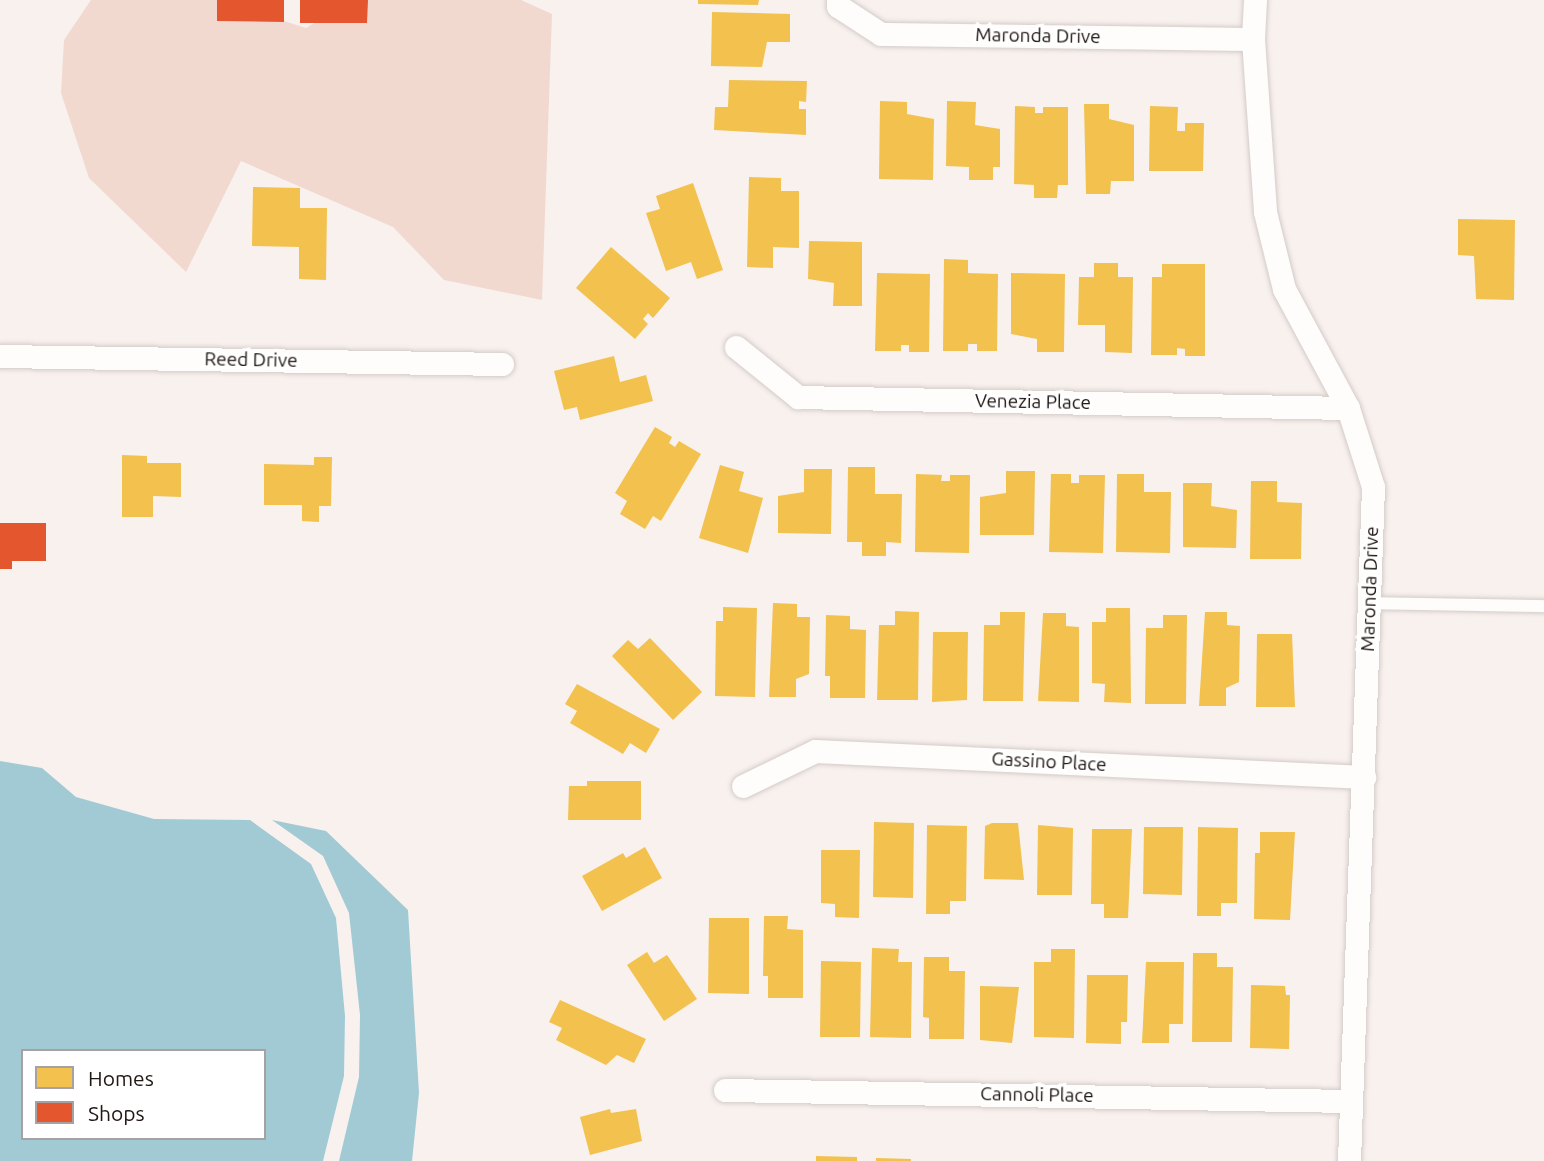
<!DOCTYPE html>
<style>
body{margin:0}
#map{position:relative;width:1544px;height:1161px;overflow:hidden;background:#f8f1ee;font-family:Ubuntu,sans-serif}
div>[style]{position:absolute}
.green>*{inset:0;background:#f2d9d0}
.water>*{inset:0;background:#a1cad5}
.homes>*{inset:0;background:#f2c14e}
.shops>*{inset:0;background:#e4572e}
.roads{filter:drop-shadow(0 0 2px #d4cbc8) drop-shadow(0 0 2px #d4cbc8)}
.lane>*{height:12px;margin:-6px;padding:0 6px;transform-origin:6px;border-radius:6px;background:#fefdfc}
.street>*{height:23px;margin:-11.5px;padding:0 11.5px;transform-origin:11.5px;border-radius:11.5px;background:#fefdfc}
span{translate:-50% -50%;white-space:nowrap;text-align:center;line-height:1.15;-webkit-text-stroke:7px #fff;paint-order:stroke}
.street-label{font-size:19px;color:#211714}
.legend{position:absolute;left:21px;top:1049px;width:245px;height:91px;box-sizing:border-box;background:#fff;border:2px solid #a6a2a1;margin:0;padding:9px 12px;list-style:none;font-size:21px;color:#211714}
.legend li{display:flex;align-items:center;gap:14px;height:35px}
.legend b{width:35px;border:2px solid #a6a2a1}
</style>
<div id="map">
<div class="green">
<div style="clip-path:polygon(91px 0,218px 0,306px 28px,353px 0,521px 0,552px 14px,542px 300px,444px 280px,393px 227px,241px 161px,186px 272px,89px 178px,61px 93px,64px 40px)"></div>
</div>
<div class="water">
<div style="clip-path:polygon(evenodd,0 761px,42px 768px,76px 797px,154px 819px,250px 820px,311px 864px,336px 918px,345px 1016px,344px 1076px,323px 1161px,0 1161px,0 761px,23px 1051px,264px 1051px,264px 1138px,23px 1138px,23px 1051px)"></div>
<div style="clip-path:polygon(272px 820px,326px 831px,408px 910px,419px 1093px,412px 1161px,339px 1161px,359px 1077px,360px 1015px,349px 913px,323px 856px)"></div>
</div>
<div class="homes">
<div style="clip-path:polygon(698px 0,759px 0,758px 5px,698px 4px)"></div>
<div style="clip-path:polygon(712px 12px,790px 14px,790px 42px,767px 42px,762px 67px,711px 66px)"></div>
<div style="clip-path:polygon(729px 80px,807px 81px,806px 102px,799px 101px,799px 109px,806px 109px,806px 135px,714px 130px,715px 107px,728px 107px)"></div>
<div style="clip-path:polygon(880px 101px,907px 102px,907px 114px,934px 119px,933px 180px,879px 179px)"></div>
<div style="clip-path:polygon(947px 101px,976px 102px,975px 125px,1000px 129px,1000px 167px,993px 167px,993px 180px,969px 180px,969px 167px,946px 166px)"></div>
<div style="clip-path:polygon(1084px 104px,1109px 104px,1109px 119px,1134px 125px,1134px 181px,1111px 181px,1110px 194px,1086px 194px)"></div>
<div style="clip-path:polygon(1015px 106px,1035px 107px,1035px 113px,1043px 113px,1043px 107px,1068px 107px,1068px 185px,1058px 185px,1057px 198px,1034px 198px,1034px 185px,1014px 184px)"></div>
<div style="clip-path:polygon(1150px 106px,1178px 107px,1177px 131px,1185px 131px,1185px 123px,1204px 123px,1203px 171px,1149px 171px)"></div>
<div style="clip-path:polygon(749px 177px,781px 178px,781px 191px,799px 191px,799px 248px,773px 247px,773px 268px,747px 267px)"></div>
<div style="clip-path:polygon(693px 183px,723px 270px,697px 279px,691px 262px,666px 271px,646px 213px,660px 209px,656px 196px)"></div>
<div style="clip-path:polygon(253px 187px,300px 188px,300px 208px,327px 208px,326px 280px,299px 279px,299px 247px,252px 246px)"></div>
<div style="clip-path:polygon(1458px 219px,1515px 220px,1514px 300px,1476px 299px,1474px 256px,1458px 255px)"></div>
<div style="clip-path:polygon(809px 241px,862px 242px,862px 306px,833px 306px,834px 283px,808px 279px)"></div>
<div style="clip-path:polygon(611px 247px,670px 298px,653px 318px,648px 313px,643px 319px,648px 324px,635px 339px,576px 288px)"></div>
<div style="clip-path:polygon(944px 259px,968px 260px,968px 273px,998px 274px,997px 351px,977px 351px,977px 344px,968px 344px,968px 351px,943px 351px)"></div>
<div style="clip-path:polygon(1094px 263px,1118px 263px,1118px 277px,1133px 277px,1132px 353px,1105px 352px,1105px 325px,1078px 325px,1079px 277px,1094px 277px)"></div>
<div style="clip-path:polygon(1162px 264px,1205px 264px,1205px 356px,1185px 356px,1185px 349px,1177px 348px,1177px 355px,1151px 355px,1152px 277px,1162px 277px)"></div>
<div style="clip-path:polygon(877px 273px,930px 274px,929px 352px,909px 352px,909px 345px,901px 345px,901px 351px,875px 351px)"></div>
<div style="clip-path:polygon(1011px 273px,1065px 274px,1064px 352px,1037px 352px,1037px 339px,1011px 334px)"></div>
<div style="clip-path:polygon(614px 356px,620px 382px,646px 375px,653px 401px,580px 420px,577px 407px,564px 410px,554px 371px)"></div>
<div style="clip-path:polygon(655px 427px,672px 437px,669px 443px,675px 447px,679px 441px,701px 454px,661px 521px,653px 516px,645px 529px,620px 514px,627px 501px,615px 493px)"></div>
<div style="clip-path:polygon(122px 455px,147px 456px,147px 463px,181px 463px,181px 497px,153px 496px,153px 517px,122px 517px)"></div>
<div style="clip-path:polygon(314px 457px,332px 457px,331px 506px,319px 506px,319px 522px,302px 521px,302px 505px,264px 505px,264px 464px,314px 465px)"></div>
<div style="clip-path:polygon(720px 465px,744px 472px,739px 491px,763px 498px,748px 553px,699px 538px)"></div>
<div style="clip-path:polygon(848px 467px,875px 467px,875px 494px,902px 494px,901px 543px,886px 542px,886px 556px,862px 556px,862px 542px,847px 542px)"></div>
<div style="clip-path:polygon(804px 469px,832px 469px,831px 534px,778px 533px,778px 496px,804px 492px)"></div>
<div style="clip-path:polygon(1006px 471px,1035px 471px,1034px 535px,980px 535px,980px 497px,1006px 493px)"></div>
<div style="clip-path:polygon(916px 474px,942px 475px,941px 481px,950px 481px,950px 475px,970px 475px,969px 553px,915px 552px)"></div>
<div style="clip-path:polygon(1051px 474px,1071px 474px,1071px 483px,1079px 483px,1079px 475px,1105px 475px,1103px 553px,1049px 552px)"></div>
<div style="clip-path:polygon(1117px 474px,1144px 474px,1144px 492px,1171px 492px,1170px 553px,1116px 552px)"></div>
<div style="clip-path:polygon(1251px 481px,1277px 481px,1277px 502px,1302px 503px,1301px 559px,1250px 559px)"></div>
<div style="clip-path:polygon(1183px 483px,1212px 483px,1211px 506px,1237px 510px,1236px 548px,1183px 547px)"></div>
<div style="clip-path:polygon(773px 603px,797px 604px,797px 617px,810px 617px,809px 674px,796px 679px,796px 697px,769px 697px)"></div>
<div style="clip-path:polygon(723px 607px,757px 608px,755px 697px,715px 696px,716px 621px,723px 621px)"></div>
<div style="clip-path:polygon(1106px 608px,1130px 608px,1131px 703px,1104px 702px,1105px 684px,1092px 683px,1092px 622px,1106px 622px)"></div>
<div style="clip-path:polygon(895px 611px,919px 612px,918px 700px,877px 700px,879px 625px,895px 625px)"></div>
<div style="clip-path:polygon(1000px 612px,1025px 612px,1023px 701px,983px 701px,984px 625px,1000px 625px)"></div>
<div style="clip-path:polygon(1205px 612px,1227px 612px,1227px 625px,1240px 626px,1239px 682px,1226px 688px,1226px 706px,1199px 706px)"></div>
<div style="clip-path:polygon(1043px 613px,1066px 613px,1066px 626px,1079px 627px,1079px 702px,1038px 701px)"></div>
<div style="clip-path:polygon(826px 615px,850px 616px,850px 629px,866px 630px,865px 698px,830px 698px,830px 676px,825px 676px)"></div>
<div style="clip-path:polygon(1163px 615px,1187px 615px,1186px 704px,1145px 704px,1146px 628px,1163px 628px)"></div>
<div style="clip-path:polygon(933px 632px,968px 632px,967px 700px,932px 702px)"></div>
<div style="clip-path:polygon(1257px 634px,1292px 634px,1295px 707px,1256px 707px)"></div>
<div style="clip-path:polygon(650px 638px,702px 692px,673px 720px,612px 656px,628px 640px,638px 649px)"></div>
<div style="clip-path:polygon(577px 684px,660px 729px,646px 753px,630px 743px,623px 754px,570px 723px,577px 711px,565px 704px)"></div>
<div style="clip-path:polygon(587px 781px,641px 781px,641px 820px,568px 820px,569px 786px,587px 786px)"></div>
<div style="clip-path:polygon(874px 822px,914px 823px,913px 898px,873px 897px)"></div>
<div style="clip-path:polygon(992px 823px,1018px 823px,1024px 880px,984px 879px,985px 826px)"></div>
<div style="clip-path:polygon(927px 825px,967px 826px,966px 901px,950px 901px,950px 914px,926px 914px)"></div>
<div style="clip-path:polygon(1038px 825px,1073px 828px,1072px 895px,1037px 895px)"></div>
<div style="clip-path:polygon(1144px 827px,1183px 827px,1182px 895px,1143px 894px)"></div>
<div style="clip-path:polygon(1198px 827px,1238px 828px,1237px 903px,1221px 903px,1221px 916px,1197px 916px)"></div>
<div style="clip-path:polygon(1092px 829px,1132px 829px,1128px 918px,1104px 918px,1104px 904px,1091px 904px)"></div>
<div style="clip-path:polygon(1260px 832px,1295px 832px,1290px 920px,1254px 919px,1255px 853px,1260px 853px)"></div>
<div style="clip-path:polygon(645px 847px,662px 878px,602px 911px,582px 876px,623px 853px,626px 858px)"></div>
<div style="clip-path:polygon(821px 850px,860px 850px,859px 918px,835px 917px,835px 904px,821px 903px)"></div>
<div style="clip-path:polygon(764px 916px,788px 916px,787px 929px,803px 930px,803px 998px,768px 998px,768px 976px,763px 976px)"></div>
<div style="clip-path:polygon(709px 918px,749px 918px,749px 994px,708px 993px)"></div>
<div style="clip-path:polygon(872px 948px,899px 949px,898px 962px,912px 962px,911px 1038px,870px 1037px)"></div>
<div style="clip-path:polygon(1051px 949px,1075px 949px,1074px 1038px,1034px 1037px,1034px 962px,1051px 962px)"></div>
<div style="clip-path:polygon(647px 952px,654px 963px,667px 955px,697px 999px,664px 1021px,627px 965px)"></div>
<div style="clip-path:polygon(1193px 953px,1217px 953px,1217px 967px,1233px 967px,1232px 1042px,1192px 1042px)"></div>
<div style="clip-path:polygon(924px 957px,949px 957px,949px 971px,965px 971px,964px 1039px,929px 1039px,929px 1018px,923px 1017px)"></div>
<div style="clip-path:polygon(821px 961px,861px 962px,860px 1037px,820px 1037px)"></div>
<div style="clip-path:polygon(1146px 962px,1184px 962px,1183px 1024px,1169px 1024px,1169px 1043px,1142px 1043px)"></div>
<div style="clip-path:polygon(1087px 975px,1128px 975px,1127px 1022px,1121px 1022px,1121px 1044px,1086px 1043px)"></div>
<div style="clip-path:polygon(1251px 985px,1285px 986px,1286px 995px,1290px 995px,1289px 1049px,1250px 1048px)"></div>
<div style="clip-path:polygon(980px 986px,1019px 987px,1012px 1043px,980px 1040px)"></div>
<div style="clip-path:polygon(560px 1000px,646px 1039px,634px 1063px,617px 1055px,606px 1065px,556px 1040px,562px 1028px,549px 1022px)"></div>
<div style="clip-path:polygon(610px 1109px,611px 1113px,636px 1109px,642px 1141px,590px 1155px,580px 1117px)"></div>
<div style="clip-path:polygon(816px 1156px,857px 1157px,857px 1161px,816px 1161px)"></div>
<div style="clip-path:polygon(876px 1158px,911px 1159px,911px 1161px,876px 1161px)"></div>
</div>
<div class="shops">
<div style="clip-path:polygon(217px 0,284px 0,284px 22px,217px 21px)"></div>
<div style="clip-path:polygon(300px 0,368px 0,367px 23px,300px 23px)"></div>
<div style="clip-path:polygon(0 523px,46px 523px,46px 561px,12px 561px,12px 569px,0 569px)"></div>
</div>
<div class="roads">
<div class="lane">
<div style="left:1369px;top:603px;width:175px;rotate:1deg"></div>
</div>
<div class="street">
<div style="left:838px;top:0;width:6px;rotate:90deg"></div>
<div style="left:838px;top:6px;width:51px;rotate:33.1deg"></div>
<div style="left:881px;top:34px;width:372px;rotate:0.8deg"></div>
<div style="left:1255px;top:0;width:39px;rotate:93deg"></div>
<div style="left:1253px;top:39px;width:173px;rotate:86deg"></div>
<div style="left:1265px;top:212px;width:79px;rotate:76.1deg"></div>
<div style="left:1284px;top:289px;width:135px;rotate:61.7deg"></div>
<div style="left:1348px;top:408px;width:83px;rotate:72.4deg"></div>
<div style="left:1373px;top:487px;width:674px;rotate:92.04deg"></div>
<div style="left:736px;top:347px;width:80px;rotate:38.9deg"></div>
<div style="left:798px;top:397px;width:550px;rotate:1.15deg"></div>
<div style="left:0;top:356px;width:502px;rotate:0.91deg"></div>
<div style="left:743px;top:786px;width:80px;rotate:-25.9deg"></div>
<div style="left:815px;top:751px;width:550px;rotate:2.71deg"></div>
<div style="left:725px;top:1090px;width:625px;rotate:1.01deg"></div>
</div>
</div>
<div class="street-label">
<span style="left:1038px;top:36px;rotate:1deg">Maronda Drive</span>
<span style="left:251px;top:360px;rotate:1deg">Reed Drive</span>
<span style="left:1033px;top:402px;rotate:1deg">Venezia Place</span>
<span style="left:1370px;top:589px;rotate:-88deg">Maronda Drive</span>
<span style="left:1049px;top:762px;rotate:3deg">Gassino Place</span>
<span style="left:1037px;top:1095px;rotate:1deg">Cannoli Place</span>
</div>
<ul class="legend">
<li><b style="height:19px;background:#f2c14e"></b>Homes</li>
<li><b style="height:19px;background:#e4572e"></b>Shops</li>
</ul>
</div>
